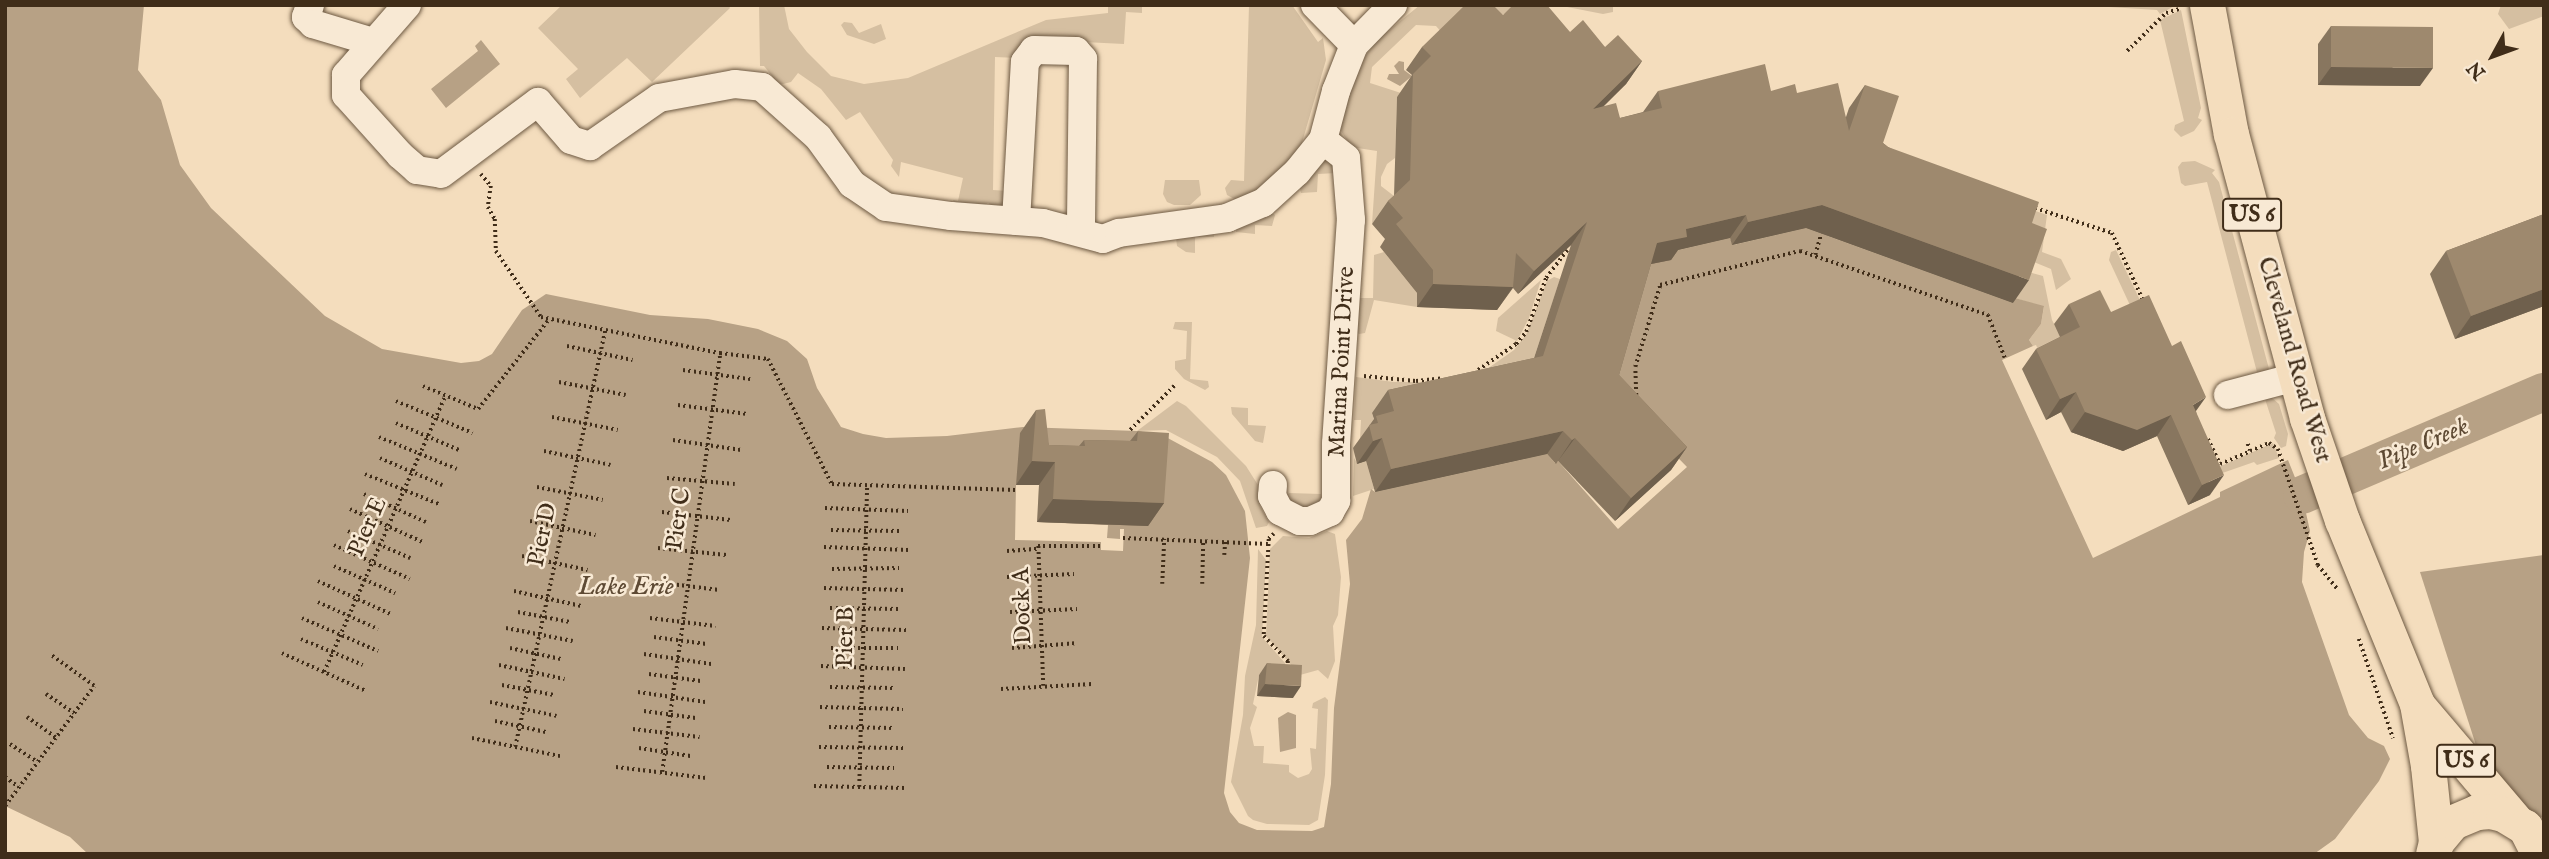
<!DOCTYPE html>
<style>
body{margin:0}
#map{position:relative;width:2549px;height:859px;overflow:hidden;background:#f4ddbd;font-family:"IM FELL English",serif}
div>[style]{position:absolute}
.green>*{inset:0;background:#d5bfa1}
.water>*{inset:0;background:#b7a185}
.pier>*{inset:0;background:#f4ddbd}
.river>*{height:38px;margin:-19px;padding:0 19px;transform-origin:19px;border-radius:19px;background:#b7a185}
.path>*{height:3.5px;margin-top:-1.75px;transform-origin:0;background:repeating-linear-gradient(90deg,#402d19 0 2px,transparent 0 5.5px)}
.roads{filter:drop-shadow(0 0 2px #6d5942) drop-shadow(0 0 2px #6d5942)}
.minor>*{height:28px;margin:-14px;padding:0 14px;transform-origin:14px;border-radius:14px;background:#f8e9d4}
.major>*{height:35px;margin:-17.5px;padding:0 17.5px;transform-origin:17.5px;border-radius:17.5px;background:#f4ddbd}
.wall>*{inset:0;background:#88765f}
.shaded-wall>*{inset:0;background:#6f604d}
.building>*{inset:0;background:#9e896e}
span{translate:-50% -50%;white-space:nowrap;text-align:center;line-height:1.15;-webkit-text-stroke:5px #f8e9d4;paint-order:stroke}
.shield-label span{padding:2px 5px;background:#f8e9d4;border:2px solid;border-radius:5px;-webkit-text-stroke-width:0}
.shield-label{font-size:23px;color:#402d19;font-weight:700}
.street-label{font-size:24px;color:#402d19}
.water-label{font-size:26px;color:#5e4a34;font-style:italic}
.frame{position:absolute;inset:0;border:7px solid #402d19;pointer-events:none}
.north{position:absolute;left:2458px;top:21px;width:70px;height:70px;-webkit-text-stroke:5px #f8e9d4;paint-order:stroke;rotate:229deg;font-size:19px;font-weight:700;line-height:28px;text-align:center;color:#402d19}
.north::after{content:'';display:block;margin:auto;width:24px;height:32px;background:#402d19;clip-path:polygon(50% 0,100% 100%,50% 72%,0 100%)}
</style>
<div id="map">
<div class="green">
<div style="clip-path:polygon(562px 5px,728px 5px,730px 8px,652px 82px,627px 58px,580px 98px,566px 79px,578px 69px,538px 28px)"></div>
<div style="clip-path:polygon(759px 5px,784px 5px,789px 29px,807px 52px,831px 76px,864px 84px,908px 78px,1046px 20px,1108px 13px,1108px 5px,1142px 6px,1142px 13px,1126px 12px,1124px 44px,1064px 41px,1018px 58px,995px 57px,993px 190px,1008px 191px,1010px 200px,999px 211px,988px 203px,980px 208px,955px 205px,953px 200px,958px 201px,963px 178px,901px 162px,899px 177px,891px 166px,893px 160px,860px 112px,846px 120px,821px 89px,798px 73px,791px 82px,779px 85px,764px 66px,760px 66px)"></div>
<div style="clip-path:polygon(1249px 5px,1292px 5px,1318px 42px,1323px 38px,1326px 60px,1301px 146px,1287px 164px,1246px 198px,1238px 201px,1227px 195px,1225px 188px,1231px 180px,1244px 181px)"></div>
<div style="clip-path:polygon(1420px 5px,1532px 5px,1443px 34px,1436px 26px,1416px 25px,1372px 67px,1370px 83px,1401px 93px,1397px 97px,1395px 158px,1387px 164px,1381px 177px,1381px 186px,1394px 196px,1394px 203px,1372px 224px,1377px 151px,1351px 147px,1338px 126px,1358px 66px,1377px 40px)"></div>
<div style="clip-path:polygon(1557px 5px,1613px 5px,1613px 12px,1603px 14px)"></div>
<div style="clip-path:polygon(2077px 5px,2176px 5px,2160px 14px,2157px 10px)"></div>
<div style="clip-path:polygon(2501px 5px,2544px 5px,2544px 16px,2509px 29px,2498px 14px)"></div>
<div style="clip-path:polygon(2181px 10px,2201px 108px,2198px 118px,2202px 120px,2194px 131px,2181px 137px,2174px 130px,2175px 125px,2184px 121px,2160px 20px)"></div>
<div style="clip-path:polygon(844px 22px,852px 23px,859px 33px,881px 24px,886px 39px,874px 44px,847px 35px,841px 25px)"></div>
<div style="clip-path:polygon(1321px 158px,1334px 159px,1337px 173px,1318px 174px,1317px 192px,1301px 193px,1300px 188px)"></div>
<div style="clip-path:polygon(2195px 161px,2215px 170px,2212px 173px,2219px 182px,2269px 369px,2264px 377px,2258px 376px,2207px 182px,2185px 186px,2181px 183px,2178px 167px,2182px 162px)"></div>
<div style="clip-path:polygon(1165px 180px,1199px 180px,1201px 195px,1190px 205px,1174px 205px,1167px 202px,1163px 194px)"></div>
<div style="clip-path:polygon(1975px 190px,2047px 215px,2042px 252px,2061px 259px,2071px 279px,2056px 290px,2051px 269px,2029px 260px)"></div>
<div style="clip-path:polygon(1271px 212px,1275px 215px,1272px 226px,1255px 225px,1255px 234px,1236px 232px,1236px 227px,1251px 224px)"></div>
<div style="clip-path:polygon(1214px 232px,1214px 237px,1195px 237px,1195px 253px,1186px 252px,1177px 246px,1176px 238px)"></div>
<div style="clip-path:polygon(2116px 250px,2169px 361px,2135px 316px,2109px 260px,2111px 252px)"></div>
<div style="clip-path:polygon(1384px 252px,1417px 293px,1417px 307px,1374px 300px,1365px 333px,1359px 334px,1355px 331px,1354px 298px,1373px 298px,1374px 255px)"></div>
<div style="clip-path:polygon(2025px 271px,2043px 276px,2052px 320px,2066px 347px,2042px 359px,2036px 345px,2033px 346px,2029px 340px,2041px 324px,2044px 307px,2015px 298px)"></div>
<div style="clip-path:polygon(1554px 277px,1560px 279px,1527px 379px,1487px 369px,1514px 350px,1526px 335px,1547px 281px)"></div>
<div style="clip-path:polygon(1541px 280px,1529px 318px,1517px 341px,1496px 331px,1498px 318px)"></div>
<div style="clip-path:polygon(1175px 322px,1192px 322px,1190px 379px,1208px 381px,1209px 387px,1205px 390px,1184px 379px,1175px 369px,1175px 361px,1186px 359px,1187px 331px,1173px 329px)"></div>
<div style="clip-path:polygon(1356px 377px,1394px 382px,1433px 382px,1372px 413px,1378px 434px,1360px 439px,1361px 420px,1354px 420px)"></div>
<div style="clip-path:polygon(2270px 396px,2279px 404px,2288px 434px,2286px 446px,2281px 448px,2274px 438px,2276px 433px,2265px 399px)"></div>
<div style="clip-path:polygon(1177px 401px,1186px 406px,1246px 466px,1258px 485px,1260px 506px,1269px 522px,1267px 526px,1256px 528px,1240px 481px,1217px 457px,1166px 430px,1137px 431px)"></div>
<div style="clip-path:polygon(1231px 407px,1248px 408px,1248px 425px,1266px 426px,1263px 443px,1255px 441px,1232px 414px)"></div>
<div style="clip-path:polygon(2273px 443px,2279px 458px,2257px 465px,2254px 462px,2211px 477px,2219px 467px)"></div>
<div style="clip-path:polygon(1354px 458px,1358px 464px,1366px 461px,1374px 489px,1353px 496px)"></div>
<div style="clip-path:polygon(1289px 493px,1321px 494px,1321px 499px,1313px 507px,1303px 507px,1293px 505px,1286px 497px)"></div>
<div style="clip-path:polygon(1327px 531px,1335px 534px,1341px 577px,1338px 615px,1333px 626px,1335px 661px,1328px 679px,1318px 670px,1300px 675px,1266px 636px,1270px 549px,1283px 536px,1309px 538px)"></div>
<div style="clip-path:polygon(1258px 549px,1266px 560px,1262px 637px,1285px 663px,1285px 671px,1263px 670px,1259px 675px,1253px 704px,1257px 707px,1250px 728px,1254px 746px,1264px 746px,1263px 763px,1289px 765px,1289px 772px,1298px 778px,1309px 774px,1312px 769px,1310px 748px,1316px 749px,1318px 709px,1312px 708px,1313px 703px,1325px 697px,1328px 700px,1325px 775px,1318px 820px,1309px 825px,1267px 824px,1253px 820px,1248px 816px,1231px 782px,1243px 715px,1245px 676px,1256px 625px)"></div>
</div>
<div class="water">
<div style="clip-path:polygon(5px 5px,144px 5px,138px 70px,161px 100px,180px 165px,211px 208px,325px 316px,382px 349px,461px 363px,479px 361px,492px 354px,522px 310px,546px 294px,650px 315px,708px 319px,758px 329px,787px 341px,807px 359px,817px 388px,841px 427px,863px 434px,886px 438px,947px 436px,1023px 427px,1137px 431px,1164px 436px,1212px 462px,1226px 475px,1245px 511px,1250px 558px,1224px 793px,1230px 812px,1239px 823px,1257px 830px,1312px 831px,1324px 827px,1331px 784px,1334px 708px,1350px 584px,1346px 540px,1362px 519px,1371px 489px,1375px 492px,1547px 454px,1555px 463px,1558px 461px,1618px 529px,1687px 467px,1641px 420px,1610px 406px,1641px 266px,1670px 252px,1730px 238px,1733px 245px,1806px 228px,2013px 303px,2015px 298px,2044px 306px,2041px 324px,2029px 340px,2033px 346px,2002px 360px,2093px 558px,2220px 497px,2220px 492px,2288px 460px,2302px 495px,2310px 531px,2304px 552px,2302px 582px,2349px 715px,2368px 738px,2384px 746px,2390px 759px,2379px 781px,2335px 839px,2314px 854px,88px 854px,70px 837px,5px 806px)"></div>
<div style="clip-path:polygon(481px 40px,500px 64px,446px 108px,431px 89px,478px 51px,475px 46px)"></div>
<div style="clip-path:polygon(1399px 61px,1404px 62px,1404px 70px,1412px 76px,1400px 86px,1387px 79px,1389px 74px,1399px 74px,1394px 66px)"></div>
<div style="clip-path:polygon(2544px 555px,2544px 816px,2536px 820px,2484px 770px,2420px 572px)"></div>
<div style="clip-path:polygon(1288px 712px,1296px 715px,1296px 748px,1280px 752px,1278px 718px)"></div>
</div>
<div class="pier">
<div style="clip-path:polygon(1016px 485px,1039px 485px,1038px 522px,1108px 525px,1107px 538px,1120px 539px,1120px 529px,1124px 529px,1123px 551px,1101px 550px,1101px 542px,1015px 540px)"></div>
</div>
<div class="river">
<div style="left:2302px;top:495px;width:263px;rotate:-23.1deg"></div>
</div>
<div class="path">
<div style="left:2127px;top:51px;width:54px;rotate:-44.3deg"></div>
<div style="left:2166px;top:13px;width:14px;rotate:-17deg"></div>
<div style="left:481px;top:174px;width:16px;rotate:50deg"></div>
<div style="left:491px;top:186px;width:21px;rotate:98deg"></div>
<div style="left:488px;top:207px;width:14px;rotate:60deg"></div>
<div style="left:495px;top:219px;width:32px;rotate:88deg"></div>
<div style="left:496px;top:251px;width:80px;rotate:55.7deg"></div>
<div style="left:541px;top:317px;width:183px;rotate:11.4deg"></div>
<div style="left:720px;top:353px;width:48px;rotate:7.1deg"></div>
<div style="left:768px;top:359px;width:140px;rotate:62.9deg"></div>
<div style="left:832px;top:484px;width:184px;rotate:1.9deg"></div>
<div style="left:2035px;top:208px;width:81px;rotate:18deg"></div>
<div style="left:2112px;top:233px;width:76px;rotate:65.1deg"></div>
<div style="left:1815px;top:255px;width:22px;rotate:-74deg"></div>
<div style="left:567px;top:346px;width:67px;rotate:12deg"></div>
<div style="left:683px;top:370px;width:68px;rotate:7.7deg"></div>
<div style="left:1478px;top:370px;width:46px;rotate:-34.4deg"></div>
<div style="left:1516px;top:344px;width:16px;rotate:-50deg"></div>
<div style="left:1526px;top:332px;width:58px;rotate:-69.7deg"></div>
<div style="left:1546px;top:278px;width:35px;rotate:-53deg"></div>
<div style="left:1364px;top:376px;width:52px;rotate:5.5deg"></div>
<div style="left:1416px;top:381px;width:27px;rotate:-6deg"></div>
<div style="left:559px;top:382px;width:68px;rotate:11deg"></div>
<div style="left:423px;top:386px;width:60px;rotate:22.7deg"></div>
<div style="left:478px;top:409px;width:115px;rotate:-51.7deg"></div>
<div style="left:1636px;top:395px;width:28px;rotate:-92deg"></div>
<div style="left:1635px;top:367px;width:86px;rotate:-73deg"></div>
<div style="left:1660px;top:285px;width:144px;rotate:-13.7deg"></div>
<div style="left:1800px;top:251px;width:199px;rotate:18.8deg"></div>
<div style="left:1988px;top:315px;width:46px;rotate:68.4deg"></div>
<div style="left:396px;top:401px;width:83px;rotate:22.6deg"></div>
<div style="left:678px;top:405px;width:70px;rotate:7.4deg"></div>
<div style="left:552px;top:417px;width:67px;rotate:11.1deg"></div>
<div style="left:396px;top:423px;width:69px;rotate:23.2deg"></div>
<div style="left:1130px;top:430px;width:64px;rotate:-45deg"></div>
<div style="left:379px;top:437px;width:84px;rotate:22.3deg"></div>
<div style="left:2208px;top:439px;width:28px;rotate:64deg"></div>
<div style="left:2220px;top:464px;width:33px;rotate:-23deg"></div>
<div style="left:673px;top:440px;width:69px;rotate:8.4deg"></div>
<div style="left:2248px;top:444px;width:7px;rotate:74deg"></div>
<div style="left:2250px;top:451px;width:21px;rotate:-23deg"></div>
<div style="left:2269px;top:443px;width:11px;rotate:34deg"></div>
<div style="left:2278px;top:449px;width:123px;rotate:71deg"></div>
<div style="left:2318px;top:565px;width:32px;rotate:51deg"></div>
<div style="left:544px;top:451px;width:68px;rotate:11.8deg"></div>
<div style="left:380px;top:458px;width:68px;rotate:23.5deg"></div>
<div style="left:365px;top:474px;width:82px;rotate:22.2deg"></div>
<div style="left:667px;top:478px;width:68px;rotate:5deg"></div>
<div style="left:537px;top:487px;width:67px;rotate:11.1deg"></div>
<div style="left:364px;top:494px;width:68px;rotate:24.3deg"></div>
<div style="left:825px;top:508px;width:83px;rotate:2.1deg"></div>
<div style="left:350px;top:509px;width:82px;rotate:24.4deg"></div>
<div style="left:662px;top:512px;width:69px;rotate:6.6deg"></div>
<div style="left:530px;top:521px;width:67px;rotate:12deg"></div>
<div style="left:831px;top:530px;width:68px;rotate:0.8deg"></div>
<div style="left:348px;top:531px;width:68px;rotate:23.5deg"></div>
<div style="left:1274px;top:534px;width:7px;rotate:135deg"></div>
<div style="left:1269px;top:539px;width:97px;rotate:93deg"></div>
<div style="left:1264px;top:636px;width:35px;rotate:46deg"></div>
<div style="left:1288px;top:661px;width:7px;rotate:90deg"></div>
<div style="left:1123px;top:538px;width:145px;rotate:2.4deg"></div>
<div style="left:334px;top:545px;width:83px;rotate:24.1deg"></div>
<div style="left:824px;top:547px;width:85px;rotate:2deg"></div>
<div style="left:658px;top:548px;width:69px;rotate:5.8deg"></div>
<div style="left:1007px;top:551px;width:31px;rotate:-4deg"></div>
<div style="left:1224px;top:555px;width:14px;rotate:-86deg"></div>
<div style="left:522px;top:556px;width:67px;rotate:12deg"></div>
<div style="left:334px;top:566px;width:67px;rotate:23.9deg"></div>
<div style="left:832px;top:569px;width:67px;rotate:-0.9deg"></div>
<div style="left:1007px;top:577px;width:67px;rotate:-2.6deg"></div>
<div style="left:318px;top:581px;width:82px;rotate:24.4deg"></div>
<div style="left:655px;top:582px;width:65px;rotate:7deg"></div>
<div style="left:1162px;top:584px;width:45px;rotate:-87.5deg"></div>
<div style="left:1202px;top:584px;width:43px;rotate:-88.7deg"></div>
<div style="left:824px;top:588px;width:81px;rotate:1.4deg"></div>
<div style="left:514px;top:591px;width:69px;rotate:12.6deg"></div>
<div style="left:318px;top:602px;width:66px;rotate:24.2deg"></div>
<div style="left:830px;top:608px;width:69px;rotate:0.8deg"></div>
<div style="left:518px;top:612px;width:53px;rotate:10.9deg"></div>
<div style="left:1010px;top:612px;width:67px;rotate:-2.6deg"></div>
<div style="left:302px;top:618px;width:83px;rotate:23.5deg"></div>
<div style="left:650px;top:618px;width:66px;rotate:6.9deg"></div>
<div style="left:506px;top:628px;width:68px;rotate:11deg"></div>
<div style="left:822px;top:628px;width:84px;rotate:1.4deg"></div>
<div style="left:654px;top:637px;width:53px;rotate:7.5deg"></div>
<div style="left:301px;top:639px;width:67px;rotate:22.8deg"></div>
<div style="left:2359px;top:639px;width:105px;rotate:71deg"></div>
<div style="left:510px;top:648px;width:52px;rotate:12.2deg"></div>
<div style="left:831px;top:648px;width:67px"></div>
<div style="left:1012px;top:648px;width:66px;rotate:-4.3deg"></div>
<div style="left:282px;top:653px;width:92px;rotate:24.3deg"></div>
<div style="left:644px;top:654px;width:68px;rotate:8.5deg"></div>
<div style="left:499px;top:665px;width:67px;rotate:12deg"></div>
<div style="left:821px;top:666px;width:84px;rotate:2deg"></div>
<div style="left:324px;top:672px;width:301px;rotate:-66.3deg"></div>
<div style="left:649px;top:674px;width:52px;rotate:7.7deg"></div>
<div style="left:502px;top:685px;width:53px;rotate:10.9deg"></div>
<div style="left:1043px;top:686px;width:140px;rotate:-92deg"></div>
<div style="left:1038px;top:546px;width:63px"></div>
<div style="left:830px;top:687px;width:64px;rotate:0.9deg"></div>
<div style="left:1001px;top:689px;width:91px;rotate:-3.1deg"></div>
<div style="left:638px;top:692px;width:68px;rotate:8.5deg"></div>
<div style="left:46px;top:694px;width:34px;rotate:34deg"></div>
<div style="left:490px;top:702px;width:68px;rotate:11.8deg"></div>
<div style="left:820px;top:707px;width:83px;rotate:1.4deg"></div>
<div style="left:644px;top:711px;width:52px;rotate:7.7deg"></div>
<div style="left:27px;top:717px;width:35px;rotate:35deg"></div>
<div style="left:495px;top:721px;width:52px;rotate:12.2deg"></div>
<div style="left:829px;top:727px;width:66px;rotate:0.9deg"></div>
<div style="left:633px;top:729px;width:67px;rotate:6.8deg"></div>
<div style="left:472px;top:738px;width:90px;rotate:11.6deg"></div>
<div style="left:10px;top:744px;width:33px;rotate:33deg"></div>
<div style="left:515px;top:747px;width:427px;rotate:-77.8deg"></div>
<div style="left:819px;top:747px;width:84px;rotate:0.7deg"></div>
<div style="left:639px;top:748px;width:52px;rotate:8.9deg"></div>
<div style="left:616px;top:767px;width:91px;rotate:7deg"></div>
<div style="left:827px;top:767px;width:67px;rotate:0.9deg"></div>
<div style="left:662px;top:772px;width:423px;rotate:-82.1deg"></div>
<div style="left:5px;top:777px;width:17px;rotate:36deg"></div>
<div style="left:814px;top:786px;width:91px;rotate:1.3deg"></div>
<div style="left:859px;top:787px;width:300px;rotate:-88.5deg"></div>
<div style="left:5px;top:806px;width:149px;rotate:-53.4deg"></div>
<div style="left:94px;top:686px;width:52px;rotate:-144.5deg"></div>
</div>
<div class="roads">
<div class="minor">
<div style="left:310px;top:5px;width:13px;rotate:108deg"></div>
<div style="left:306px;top:17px;width:10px;rotate:45deg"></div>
<div style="left:313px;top:24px;width:63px;rotate:16.7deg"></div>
<div style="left:407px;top:5px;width:93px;rotate:131.1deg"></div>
<div style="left:346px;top:75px;width:20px;rotate:90deg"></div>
<div style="left:346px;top:95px;width:81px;rotate:48deg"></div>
<div style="left:400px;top:155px;width:23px;rotate:41deg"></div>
<div style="left:417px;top:170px;width:24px;rotate:9deg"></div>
<div style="left:441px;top:174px;width:121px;rotate:-36.6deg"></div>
<div style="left:538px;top:102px;width:50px;rotate:49deg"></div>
<div style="left:571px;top:140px;width:20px;rotate:18deg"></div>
<div style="left:590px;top:146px;width:84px;rotate:-34.8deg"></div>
<div style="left:659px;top:98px;width:77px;rotate:-10.4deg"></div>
<div style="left:735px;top:84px;width:27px;rotate:6deg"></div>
<div style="left:762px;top:87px;width:75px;rotate:41.8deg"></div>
<div style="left:818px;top:137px;width:58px;rotate:54.1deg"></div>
<div style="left:852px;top:184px;width:41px;rotate:34.1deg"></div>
<div style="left:886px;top:207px;width:66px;rotate:7.9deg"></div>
<div style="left:951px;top:216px;width:92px;rotate:4.4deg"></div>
<div style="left:1043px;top:223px;width:62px;rotate:14.9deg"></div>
<div style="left:1103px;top:239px;width:17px;rotate:-21deg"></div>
<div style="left:1119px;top:233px;width:109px;rotate:-7.9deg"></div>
<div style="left:1227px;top:218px;width:39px;rotate:-23deg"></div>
<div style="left:1263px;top:203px;width:46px;rotate:-42.4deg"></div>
<div style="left:1297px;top:172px;width:41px;rotate:-50.9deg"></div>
<div style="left:1323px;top:140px;width:51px;rotate:-75.1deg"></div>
<div style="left:1336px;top:91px;width:49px;rotate:-68.6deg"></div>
<div style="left:1354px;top:45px;width:56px;rotate:-45.7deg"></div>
<div style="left:1315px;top:5px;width:56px;rotate:45.7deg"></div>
<div style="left:1016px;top:221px;width:159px;rotate:-86.8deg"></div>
<div style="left:1025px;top:62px;width:15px;rotate:-53deg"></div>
<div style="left:1034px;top:50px;width:42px;rotate:1.4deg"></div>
<div style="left:1076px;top:51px;width:11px;rotate:49deg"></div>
<div style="left:1083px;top:59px;width:173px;rotate:90.7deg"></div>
<div style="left:2228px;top:395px;width:70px;rotate:-14.8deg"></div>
<div style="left:1273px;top:485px;width:11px;rotate:95deg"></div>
<div style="left:1272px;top:496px;width:17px;rotate:62deg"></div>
<div style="left:1280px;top:511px;width:22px;rotate:27deg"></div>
<div style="left:1300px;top:521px;width:10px"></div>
<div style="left:1310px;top:521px;width:22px;rotate:-24deg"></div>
<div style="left:1330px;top:512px;width:13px;rotate:-61deg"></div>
<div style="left:1336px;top:501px;width:57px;rotate:-90deg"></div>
<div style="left:1336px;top:444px;width:225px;rotate:-86.2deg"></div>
<div style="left:1351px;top:220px;width:62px;rotate:-94.6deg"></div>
<div style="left:1346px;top:158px;width:29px;rotate:-142deg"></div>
</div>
<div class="major">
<div style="left:2207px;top:5px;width:131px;rotate:79.5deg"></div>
<div style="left:2231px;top:134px;width:294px;rotate:75deg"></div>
<div style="left:2307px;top:418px;width:108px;rotate:71.1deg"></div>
<div style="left:2342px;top:520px;width:199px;rotate:67.8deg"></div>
<div style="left:2417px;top:704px;width:63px;rotate:79.9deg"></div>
<div style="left:2428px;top:766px;width:76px;rotate:84deg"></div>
<div style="left:2419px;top:707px;width:147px;rotate:49.7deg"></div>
<div style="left:2433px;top:854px;width:12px;rotate:-76deg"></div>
<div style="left:2436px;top:842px;width:26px;rotate:-50deg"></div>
<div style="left:2453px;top:822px;width:26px;rotate:-23deg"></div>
<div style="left:2477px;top:812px;width:13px;rotate:-4deg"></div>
<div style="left:2490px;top:811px;width:13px;rotate:13deg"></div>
<div style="left:2503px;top:814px;width:26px;rotate:31deg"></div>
<div style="left:2525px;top:827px;width:30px;rotate:63deg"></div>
</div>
</div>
<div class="wall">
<div style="clip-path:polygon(1503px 15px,1570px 32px,1605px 47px,1642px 61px,1626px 84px,1604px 106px,1620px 118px,1643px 112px,1658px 91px,1771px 91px,1797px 93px,1846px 117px,1849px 108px,1865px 85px,1883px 143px,1888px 147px,2032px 223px,2013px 303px,1806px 228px,1732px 245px,1730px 238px,1678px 250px,1671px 260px,1651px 264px,1619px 375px,1687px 447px,1671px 470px,1615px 521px,1558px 461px,1556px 464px,1547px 454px,1375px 492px,1366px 461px,1357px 464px,1353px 448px,1374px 419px,1372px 413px,1388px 390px,1534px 358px,1571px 245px,1518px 294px,1513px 288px,1497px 310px,1417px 307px,1417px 293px,1380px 247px,1385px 239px,1372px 224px,1388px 201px,1394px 196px,1397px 97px,1412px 75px,1406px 70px,1422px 47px)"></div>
<div style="clip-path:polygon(2331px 26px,2420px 86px,2318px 85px,2318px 44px)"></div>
<div style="clip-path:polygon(2544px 214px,2544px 306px,2455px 339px,2430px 274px,2446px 251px)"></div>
<div style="clip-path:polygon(2069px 304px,2111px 312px,2196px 411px,2210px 495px,2188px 505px,2157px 436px,2123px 451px,2071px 432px,2061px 412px,2046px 420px,2022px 369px,2036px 349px,2060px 337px,2054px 324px)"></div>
<div style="clip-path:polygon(1036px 410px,1049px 445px,1079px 446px,1084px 440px,1130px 441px,1138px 431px,1164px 503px,1148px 526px,1037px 522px,1039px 485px,1016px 485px,1020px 433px)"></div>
<div style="clip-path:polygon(1267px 663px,1293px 698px,1257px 696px,1259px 675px)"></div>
</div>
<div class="shaded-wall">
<div style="clip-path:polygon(1642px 61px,1626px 84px,1577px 132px,1593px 109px)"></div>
<div style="clip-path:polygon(2331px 67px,2433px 68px,2420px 86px,2318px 85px)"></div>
<div style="clip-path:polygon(1822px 205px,2029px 280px,2013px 303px,1806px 228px,1732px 245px,1748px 222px)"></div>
<div style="clip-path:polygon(1746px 215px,1730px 238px,1678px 250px,1671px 260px,1641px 266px,1657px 243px,1686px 229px)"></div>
<div style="clip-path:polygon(1587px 222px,1571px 245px,1518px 294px,1534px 271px)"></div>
<div style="clip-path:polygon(1433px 284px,1513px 287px,1497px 310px,1417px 307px)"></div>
<div style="clip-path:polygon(2544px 289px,2544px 306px,2455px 339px,2471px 316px)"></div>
<div style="clip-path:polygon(2076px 392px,2061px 412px,2046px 420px,2060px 399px)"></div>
<div style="clip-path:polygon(2206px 397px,2191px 418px,2193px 405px)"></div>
<div style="clip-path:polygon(2085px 412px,2171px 415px,2157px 436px,2123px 451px,2071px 432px)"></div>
<div style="clip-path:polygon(1563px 431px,1547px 454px,1375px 492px,1391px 469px)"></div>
<div style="clip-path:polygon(1382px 438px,1366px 461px,1357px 464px,1373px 441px)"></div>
<div style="clip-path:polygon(1575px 438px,1558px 461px,1556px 464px,1572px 440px)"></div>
<div style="clip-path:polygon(1687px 447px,1671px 470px,1615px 521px,1631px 498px)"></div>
<div style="clip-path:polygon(1032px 461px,1055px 462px,1039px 485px,1016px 485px)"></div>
<div style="clip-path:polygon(2224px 475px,2210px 495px,2188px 505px,2202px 485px)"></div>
<div style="clip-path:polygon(1053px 499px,1164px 503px,1148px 526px,1037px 522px)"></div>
<div style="clip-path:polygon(1265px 684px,1301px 686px,1293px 698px,1257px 696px)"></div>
</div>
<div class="building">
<div style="clip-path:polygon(1465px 5px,1493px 5px,1503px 15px,1513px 5px,1547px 5px,1570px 32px,1583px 20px,1605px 47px,1618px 35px,1642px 61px,1593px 109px,1616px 103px,1620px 118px,1662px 108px,1658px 91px,1765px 64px,1771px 91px,1795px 84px,1797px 93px,1838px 83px,1849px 131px,1865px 85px,1899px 96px,1883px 143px,1888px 147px,2039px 202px,2032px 223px,2047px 229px,2029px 280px,1822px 205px,1748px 222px,1746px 215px,1686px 229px,1687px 237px,1657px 243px,1619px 375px,1687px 447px,1631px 498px,1575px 438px,1572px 440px,1563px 431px,1391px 469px,1382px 438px,1373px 441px,1369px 425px,1378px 423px,1376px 416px,1394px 411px,1388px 390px,1543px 356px,1587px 222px,1534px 271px,1516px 253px,1513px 287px,1433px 284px,1433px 270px,1396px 224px,1403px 218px,1388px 201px,1410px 180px,1413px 74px,1431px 56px,1422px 47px)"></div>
<div style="clip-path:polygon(2331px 26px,2433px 27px,2433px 68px,2331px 67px)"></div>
<div style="clip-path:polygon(2544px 214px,2544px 289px,2471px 316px,2446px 251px)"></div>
<div style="clip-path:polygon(2100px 290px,2111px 312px,2149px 295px,2172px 346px,2181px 341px,2206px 397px,2193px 405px,2224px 475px,2202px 485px,2171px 415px,2137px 430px,2085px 412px,2076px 392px,2060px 399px,2036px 349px,2080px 327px,2069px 304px)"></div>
<div style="clip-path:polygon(1045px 409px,1049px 445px,1085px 446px,1084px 440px,1137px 441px,1138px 431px,1169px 433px,1164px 503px,1053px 499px,1055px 462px,1032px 461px,1036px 410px)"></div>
<div style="clip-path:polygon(1267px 663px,1302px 665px,1301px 686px,1265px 684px)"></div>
</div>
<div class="shield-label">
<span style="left:2252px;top:215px">US 6</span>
<span style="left:2466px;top:761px">US 6</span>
</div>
<div class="street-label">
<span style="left:2294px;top:360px;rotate:74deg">Cleveland Road West</span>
<span style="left:1342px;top:362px;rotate:-87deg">Marina Point Drive</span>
<span style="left:679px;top:519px;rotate:-82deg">Pier C</span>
<span style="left:368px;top:527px;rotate:-66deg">Pier E</span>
<span style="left:543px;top:535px;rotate:-78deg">Pier D</span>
<span style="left:1023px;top:606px;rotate:-92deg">Dock A</span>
<span style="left:846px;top:637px;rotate:-89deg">Pier B</span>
</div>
<div class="water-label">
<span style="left:2423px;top:444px;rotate:-23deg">Pipe Creek</span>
<span style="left:626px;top:587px">Lake Erie</span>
</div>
<div class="frame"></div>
<div class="north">N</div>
</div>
